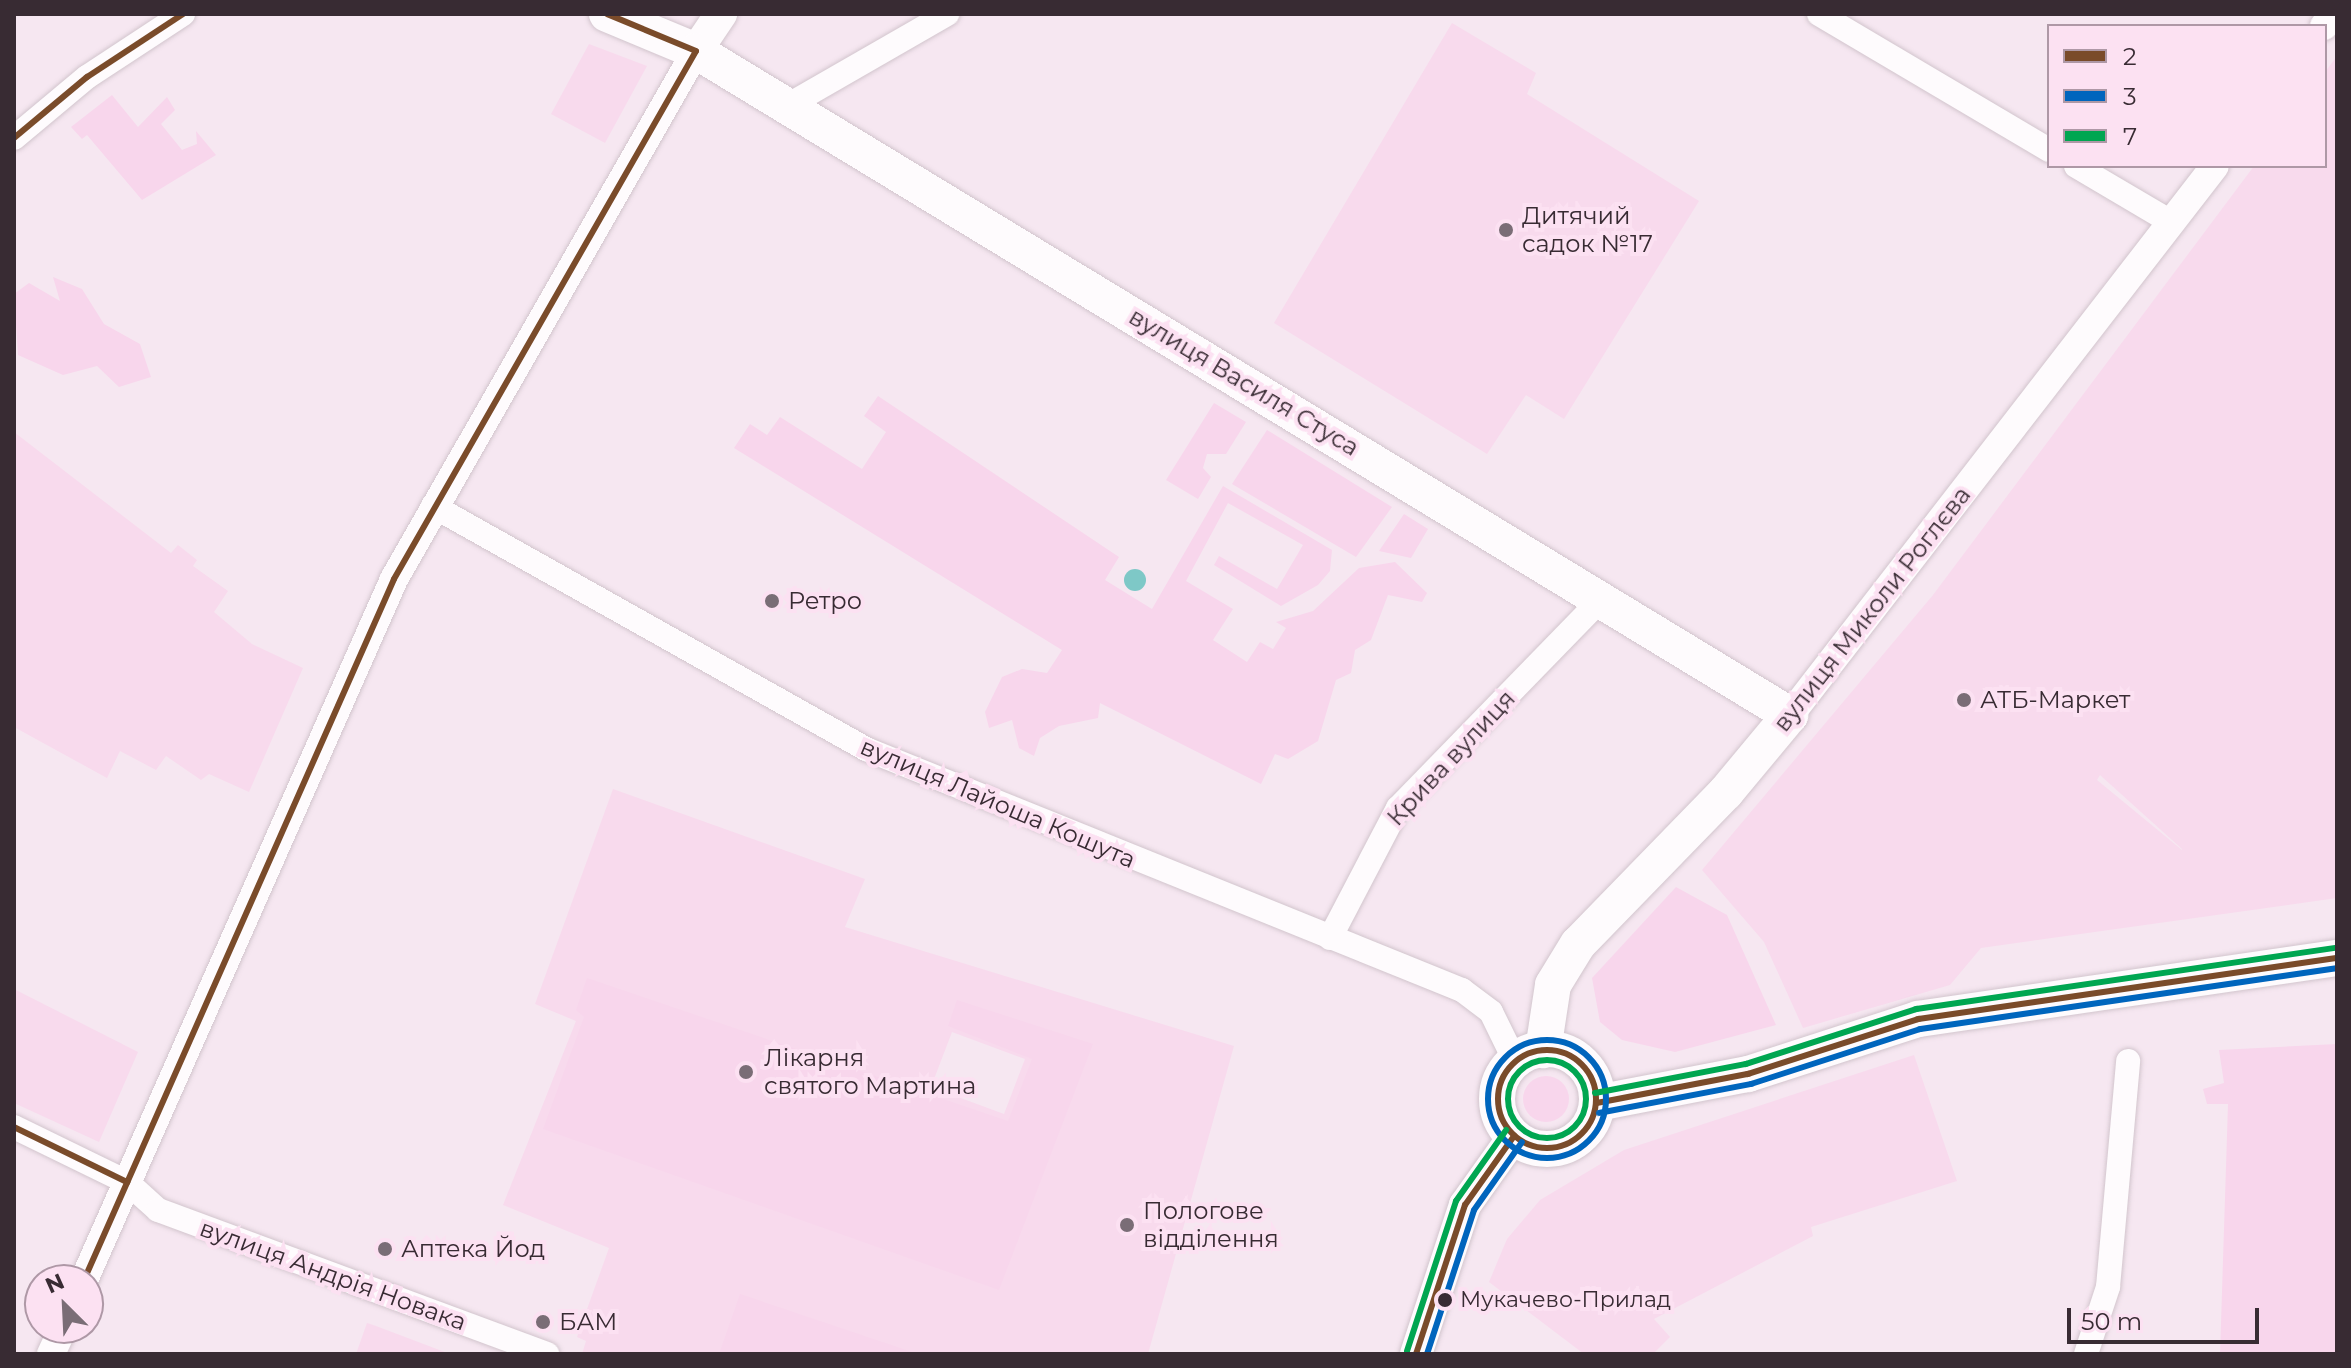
<!DOCTYPE html>
<meta charset="utf-8">
<style>
body{margin:0}
#map{position:relative;width:2351px;height:1368px;overflow:hidden;background:#f6e7f1;font-family:Montserrat,sans-serif}
div>[style]{position:absolute}
.built>*{inset:0;background:#f8daed}
.green>*{inset:0;background:#f8d6ec}
.round{border-radius:50%}
.water>*{inset:0;background:#7ec8c7}
.roads{filter:drop-shadow(0 0 2px #d2c5cd) drop-shadow(0 0 2px #d2c5cd)}
.minor>*{height:24px;margin:-12px;padding:0 12px;transform-origin:12px;border-radius:12px;background:#fefbfd}
.tertiary>*{height:28px;margin:-14px;padding:0 14px;transform-origin:14px;border-radius:14px;background:#fefbfd}
.secondary>*{height:32px;margin:-16px;padding:0 16px;transform-origin:16px;border-radius:16px;background:#fefbfd}
.primary>*{height:36px;margin:-18px;padding:0 18px;transform-origin:18px;border-radius:18px;background:#fefbfd}
.primary>.ring{margin:-18px;padding:0;box-sizing:content-box;background:none;border:36px solid #fefbfd;border-radius:50%}
.bus-1>*{height:6px;margin:-3px;padding:0 3px;transform-origin:3px;border-radius:3px;background:#7a4b2a}
.bus-1>.ring{margin:-3px;padding:0;box-sizing:content-box;background:none;border:6px solid #7a4b2a;border-radius:50%}
.bus-2>*{height:6px;margin:-3px;padding:0 3px;transform-origin:3px;border-radius:3px;background:#0065bd}
.bus-2>.ring{margin:-3px;padding:0;box-sizing:content-box;background:none;border:6px solid #0065bd;border-radius:50%}
.bus-3>*{height:6px;margin:-3px;padding:0 3px;transform-origin:3px;border-radius:3px;background:#00a651}
.bus-3>.ring{margin:-3px;padding:0;box-sizing:content-box;background:none;border:6px solid #00a651;border-radius:50%}
.dots>*{width:22px;height:22px;translate:-50% -50%;box-sizing:border-box;border:4px solid #fce1f2;border-radius:50%}
span{translate:-50% -50%;white-space:nowrap;text-align:center;line-height:1.15;-webkit-text-stroke:8px #fce1f2;paint-order:stroke}
.bus-label{font-size:22px;color:#382b33}
.left{translate:0 -50%;text-align:left}
.poi-label{font-size:24px;color:#382b33}
.street-label{font-size:24px;color:#382b33}
.frame{position:absolute;inset:0;border:16px solid #382b33;pointer-events:none}
.legend{position:absolute;left:2047px;top:24px;width:280px;height:144px;box-sizing:border-box;background:#fce1f2;border:2px solid #ae98a6;margin:0;padding:10px 14px;list-style:none;font-size:24px;color:#382b33}
.legend li{display:flex;align-items:center;gap:16px;height:40px}
.legend b{width:40px;border:2px solid #ae98a6}
.north{position:absolute;left:24px;top:1264px;width:80px;height:80px;box-sizing:border-box;background:#fce1f2;border:2px solid #ae98a6;border-radius:50%;rotate:336deg;font-size:22px;font-weight:700;line-height:32px;text-align:center;color:#382b33}
.north::after{content:'';display:block;margin:auto;width:28px;height:36px;background:#7a6d76;clip-path:polygon(50% 0,100% 100%,50% 72%,0 100%)}
.scale{position:absolute;left:2067px;top:1308px;width:192px;height:36px;box-sizing:border-box;border:4px solid #382b33;border-top:0;padding-left:10px;font-size:24px;line-height:28px;white-space:nowrap;color:#382b33;-webkit-text-stroke:6px #fce1f2;paint-order:stroke}
</style>
<div id="map">
<div class="built">
<div style="clip-path:polygon(1452px 23px,1536px 73px,1527px 94px,1699px 201px,1564px 419px,1526px 395px,1487px 454px,1274px 323px)"></div>
<div style="clip-path:polygon(589px 44px,647px 66px,605px 143px,551px 114px)"></div>
<div style="clip-path:polygon(evenodd,2337px 56px,2337px 898px,1981px 948px,1950px 985px,1803px 1028px,1764px 942px,1702px 870px,1933px 595px,2254px 166px,2325px 166px,2325px 72px,2337px 56px,2100px 775px,2182px 849px,2182px 850px,2097px 780px,2100px 775px)"></div>
<div style="clip-path:polygon(14px 432px,171px 553px,178px 545px,197px 560px,193px 566px,228px 591px,214px 612px,252px 644px,303px 668px,249px 792px,209px 774px,201px 780px,166px 756px,156px 770px,120px 751px,107px 778px,14px 727px)"></div>
<div style="clip-path:polygon(evenodd,613px 789px,865px 879px,845px 927px,1234px 1046px,1148px 1354px,582px 1354px,586px 1341px,577px 1337px,609px 1248px,503px 1205px,576px 1021px,535px 1004px,613px 789px,952px 1032px,1025px 1059px,1004px 1114px,931px 1087px,952px 1032px)"></div>
<div style="clip-path:polygon(14px 989px,138px 1052px,99px 1142px,14px 1103px)"></div>
<div style="clip-path:polygon(1914px 1055px,1957px 1181px,1811px 1227px,1813px 1236px,1654px 1319px,1670px 1337px,1653px 1354px,1584px 1354px,1489px 1282px,1507px 1239px,1540px 1200px,1624px 1150px)"></div>
<div style="clip-path:polygon(367px 1323px,376px 1326px,450px 1354px,356px 1354px)"></div>
</div>
<div class="green">
<div style="clip-path:polygon(112px 95px,138px 127px,167px 97px,175px 110px,161px 124px,182px 150px,197px 144px,196px 131px,216px 155px,142px 200px,87px 135px,82px 139px,71px 127px)"></div>
<div style="clip-path:polygon(53px 277px,82px 289px,104px 324px,140px 344px,151px 377px,119px 387px,97px 366px,63px 375px,18px 355px,14px 294px,29px 283px,60px 301px)"></div>
<div style="clip-path:polygon(878px 396px,1119px 557px,1105px 580px,1152px 609px,1223px 486px,1332px 550px,1330px 571px,1318px 585px,1281px 606px,1214px 565px,1219px 556px,1277px 589px,1303px 545px,1228px 503px,1186px 581px,1233px 609px,1213px 640px,1247px 662px,1260px 642px,1273px 649px,1286px 628px,1276px 622px,1313px 611px,1359px 568px,1395px 562px,1427px 593px,1422px 602px,1388px 595px,1371px 640px,1355px 650px,1351px 673px,1336px 680px,1318px 741px,1288px 759px,1275px 754px,1261px 784px,1100px 703px,1098px 718px,1059px 726px,1040px 738px,1034px 756px,1019px 748px,1012px 720px,989px 728px,985px 712px,1002px 677px,1022px 669px,1047px 673px,1062px 650px,734px 448px,750px 424px,767px 435px,780px 417px,862px 469px,886px 432px,864px 416px)"></div>
<div style="clip-path:polygon(1214px 403px,1246px 422px,1226px 454px,1207px 454px,1203px 468px,1211px 477px,1198px 499px,1166px 480px)"></div>
<div style="clip-path:polygon(1267px 430px,1392px 507px,1356px 557px,1232px 484px)"></div>
<div style="clip-path:polygon(1404px 514px,1428px 529px,1411px 558px,1379px 551px)"></div>
<div style="clip-path:polygon(1676px 887px,1727px 915px,1776px 1025px,1675px 1052px,1622px 1040px,1600px 1022px,1592px 978px)"></div>
<div style="clip-path:polygon(587px 978px,1008px 1121px,1032px 1059px,948px 1026px,957px 1000px,1093px 1044px,999px 1290px,543px 1129px,584px 1017px,576px 1010px)"></div>
<div style="clip-path:polygon(2337px 1044px,2337px 1354px,2220px 1354px,2228px 1104px,2207px 1104px,2203px 1089px,2224px 1083px,2219px 1050px)"></div>
<div class="round" style="left:1523px;top:1076px;width:46px;height:46px"></div>
<div style="clip-path:polygon(740px 1294px,918px 1354px,719px 1354px)"></div>
</div>
<div class="water">
<div class="round" style="left:1124px;top:569px;width:22px;height:22px"></div>
</div>
<div class="roads">
<div class="minor">
<div style="left:1819px;top:14px;width:267px;rotate:30.6deg"></div>
<div style="left:787px;top:106px;width:185px;rotate:-29.9deg"></div>
<div style="left:14px;top:138px;width:95px;rotate:-39.9deg"></div>
<div style="left:87px;top:77px;width:115px;rotate:-33.3deg"></div>
<div style="left:2076px;top:166px;width:110px;rotate:30.5deg"></div>
<div style="left:433px;top:506px;width:497px;rotate:29.3deg"></div>
<div style="left:866px;top:749px;width:643px;rotate:22.02deg"></div>
<div style="left:1462px;top:990px;width:36px;rotate:37deg"></div>
<div style="left:1491px;top:1012px;width:55px;rotate:63.9deg"></div>
<div style="left:1330px;top:938px;width:147px;rotate:-62.4deg"></div>
<div style="left:1398px;top:808px;width:291px;rotate:-45.8deg"></div>
<div style="left:14px;top:1127px;width:126px;rotate:26deg"></div>
<div style="left:127px;top:1182px;width:42px;rotate:42.1deg"></div>
<div style="left:158px;top:1210px;width:415px;rotate:20.3deg"></div>
<div style="left:2086px;top:1354px;width:71px;rotate:-71.8deg"></div>
<div style="left:2108px;top:1287px;width:227px;rotate:-84.9deg"></div>
</div>
<div class="tertiary">
<div style="left:2324px;top:26px;width:15px;rotate:-53deg"></div>
<div style="left:1790px;top:715px;width:694px;rotate:-52.26deg"></div>
<div style="left:84px;top:1280px;width:766px;rotate:-66.14deg"></div>
<div style="left:394px;top:579px;width:608px;rotate:-60.23deg"></div>
<div style="left:51px;top:1354px;width:29px;rotate:-65deg"></div>
</div>
<div class="secondary">
<div style="left:696px;top:51px;width:45px;rotate:-56deg"></div>
<div style="left:1416px;top:1354px;width:157px;rotate:-71.8deg"></div>
<div style="left:1465px;top:1205px;width:85px;rotate:-54.6deg"></div>
</div>
<div class="primary">
<div style="left:607px;top:14px;width:96px;rotate:22.6deg"></div>
<div style="left:696px;top:51px;width:1280px;rotate:31.26deg"></div>
<div style="left:1790px;top:715px;width:100px;rotate:129.7deg"></div>
<div style="left:1726px;top:792px;width:212px;rotate:134.2deg"></div>
<div style="left:1578px;top:944px;width:48px;rotate:121.4deg"></div>
<div style="left:1553px;top:985px;width:66px;rotate:98.7deg"></div>
<div class="ring" style="left:1497px;top:1049px;width:64px;height:64px"></div>
<div style="left:1597px;top:1103px;width:154px;rotate:-10.9deg"></div>
<div style="left:1748px;top:1074px;width:179px;rotate:-17.9deg"></div>
<div style="left:1918px;top:1019px;width:423px;rotate:-8.3deg"></div>
</div>
</div>
<div class="bus-1">
<div style="left:14px;top:138px;width:95px;rotate:-39.9deg"></div>
<div style="left:87px;top:77px;width:115px;rotate:-33.3deg"></div>
<div class="ring" style="left:1498px;top:1050px;width:92px;height:92px"></div>
<div style="left:1597px;top:1103px;width:154px;rotate:-10.9deg"></div>
<div style="left:1748px;top:1074px;width:179px;rotate:-17.9deg"></div>
<div style="left:1918px;top:1019px;width:423px;rotate:-8.3deg"></div>
<div style="left:14px;top:1127px;width:126px;rotate:26deg"></div>
<div style="left:84px;top:1280px;width:766px;rotate:-66.14deg"></div>
<div style="left:394px;top:579px;width:608px;rotate:-60.23deg"></div>
<div style="left:696px;top:51px;width:96px;rotate:-157.4deg"></div>
<div style="left:1416px;top:1354px;width:157px;rotate:-71.8deg"></div>
<div style="left:1465px;top:1205px;width:85px;rotate:-54.6deg"></div>
</div>
<div class="bus-2">
<div class="ring" style="left:1488px;top:1040px;width:112px;height:112px"></div>
<div style="left:1599px;top:1113px;width:155px;rotate:-10.8deg"></div>
<div style="left:1751px;top:1084px;width:178px;rotate:-18deg"></div>
<div style="left:1920px;top:1029px;width:421px;rotate:-8.3deg"></div>
<div style="left:1427px;top:1354px;width:151px;rotate:-71.9deg"></div>
<div style="left:1474px;top:1210px;width:83px;rotate:-54.8deg"></div>
</div>
<div class="bus-3">
<div class="ring" style="left:1508px;top:1060px;width:72px;height:72px"></div>
<div style="left:1595px;top:1093px;width:154px;rotate:-10.9deg"></div>
<div style="left:1746px;top:1064px;width:179px;rotate:-17.9deg"></div>
<div style="left:1916px;top:1009px;width:424px;rotate:-8.3deg"></div>
<div style="left:1407px;top:1351px;width:158px;rotate:-71.9deg"></div>
<div style="left:1456px;top:1201px;width:87px;rotate:-54.8deg"></div>
</div>
<div class="dots">
<div style="left:1506px;top:230px;background:#7a6d76"></div>
<div style="left:772px;top:601px;background:#7a6d76"></div>
<div style="left:1964px;top:700px;background:#7a6d76"></div>
<div style="left:746px;top:1072px;background:#7a6d76"></div>
<div style="left:1127px;top:1225px;background:#7a6d76"></div>
<div style="left:385px;top:1249px;background:#7a6d76"></div>
<div style="left:1445px;top:1300px;background:#382b33"></div>
<div style="left:543px;top:1322px;background:#7a6d76"></div>
</div>
<div class="bus-label">
<span class="left" style="left:1460px;top:1300px">Мукачево-Прилад</span>
</div>
<div class="poi-label">
<span class="left" style="left:1522px;top:230px">Дитячий<br>садок №17</span>
<span class="left" style="left:788px;top:601px">Ретро</span>
<span class="left" style="left:1980px;top:700px">АТБ-Маркет</span>
<span class="left" style="left:764px;top:1072px">Лікарня<br>святого Мартина</span>
<span class="left" style="left:1143px;top:1225px">Пологове<br>відділення</span>
<span class="left" style="left:401px;top:1249px">Аптека Йод</span>
<span class="left" style="left:559px;top:1322px">БАМ</span>
</div>
<div class="street-label">
<span style="left:1244px;top:382px;rotate:31deg">вулиця Василя Стуса</span>
<span style="left:1872px;top:609px;rotate:-52deg">вулиця Миколи Роглєва</span>
<span style="left:1451px;top:758px;rotate:-47deg">Крива вулиця</span>
<span style="left:998px;top:803px;rotate:23deg">вулиця Лайоша Кошута</span>
<span style="left:333px;top:1275px;rotate:20deg">вулиця Андрія Новака</span>
</div>
<div class="frame"></div>
<ul class="legend">
<li><b style="height:10px;background:#7a4b2a"></b>2</li>
<li><b style="height:10px;background:#0065bd"></b>3</li>
<li><b style="height:10px;background:#00a651"></b>7</li>
</ul>
<div class="north">N</div>
<div class="scale">50 m</div>
</div>
